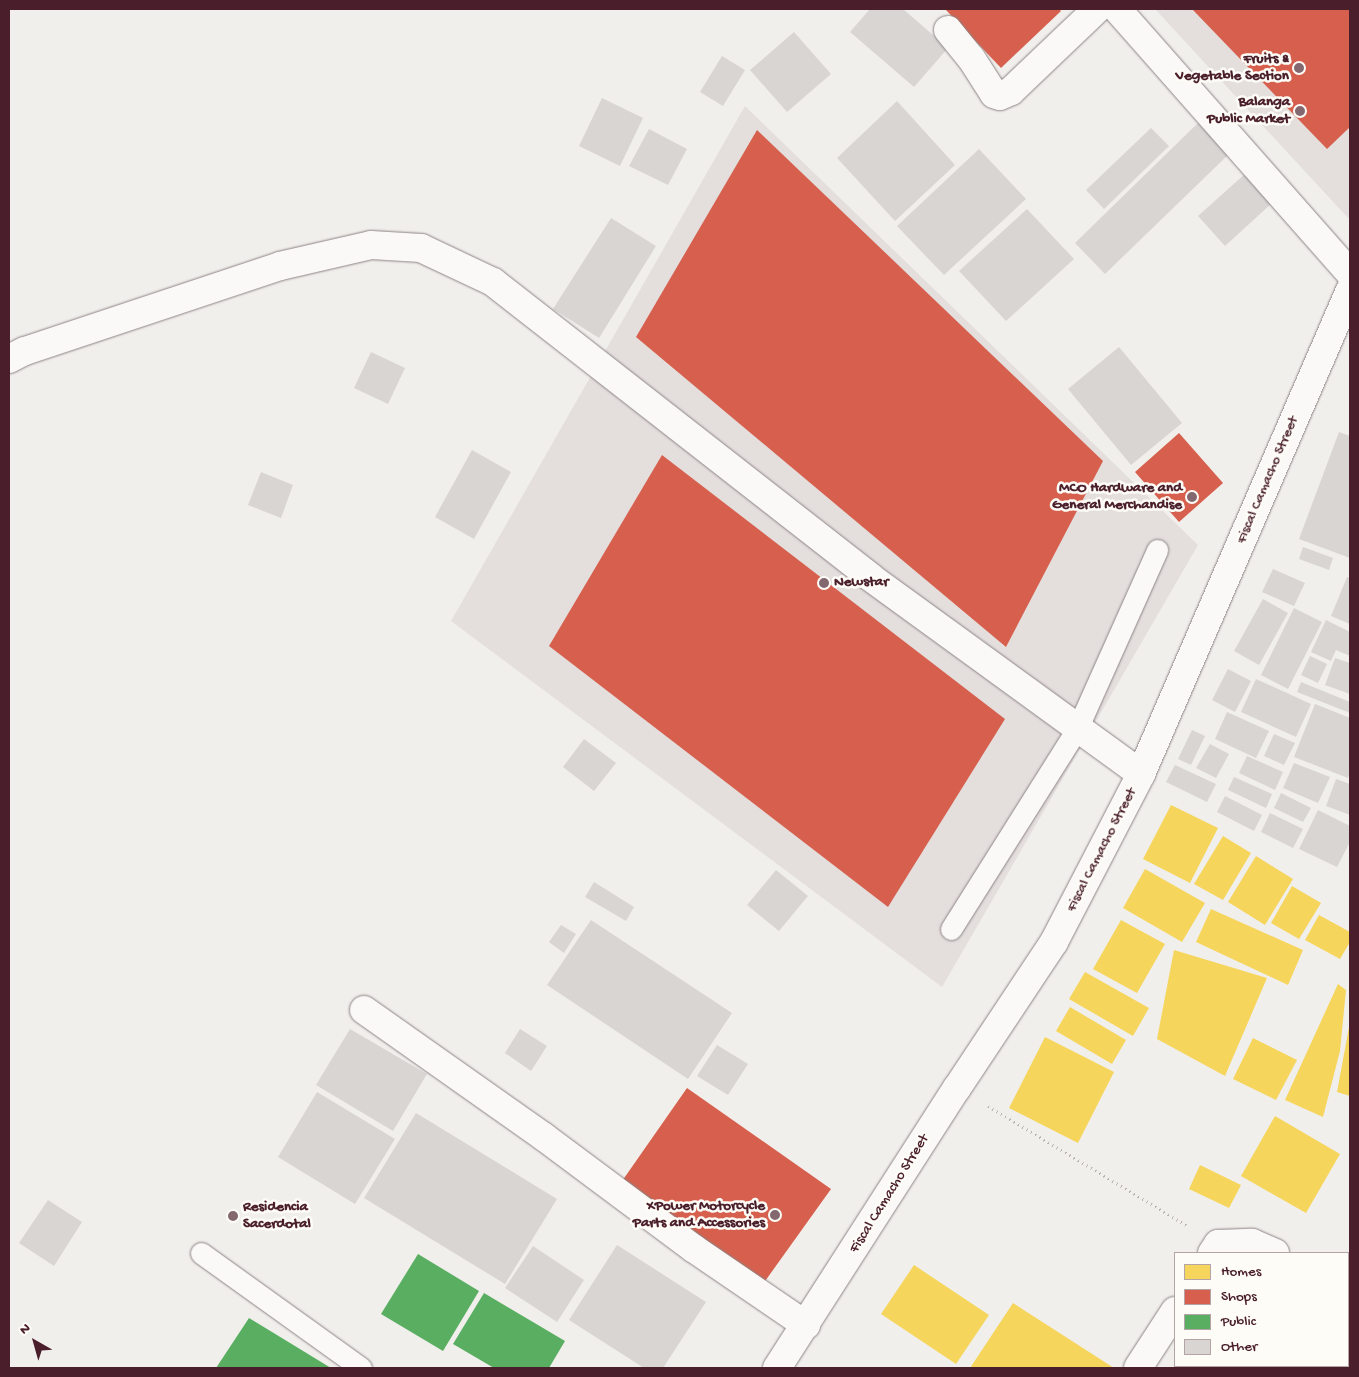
<!DOCTYPE html>
<style>
body{margin:0}
#map{position:relative;width:1359px;height:1377px;overflow:hidden;background:#f1efec;font-family:"Gochi Hand",sans-serif}
div>[style]{position:absolute}
.built>*{inset:0;background:#e4dedd}
.homes>*{inset:0;background:#f6d55c}
.shops>*{inset:0;background:#d6604d}
.public>*{inset:0;background:#5aae61}
.building>*{inset:0;background:#d8d5d3}
.path>*{height:3px;margin-top:-1.5px;transform-origin:0;background:repeating-linear-gradient(90deg,#b9b4b4 0 1px,transparent 0 5px)}
.roads{filter:drop-shadow(0 0 1px #8d8485) drop-shadow(0 0 1px #8d8485)}
.lane>*{height:21px;margin:-10.5px;padding:0 10.5px;transform-origin:10.5px;border-radius:10.5px;background:#faf9f7}
.street>*{height:28px;margin:-14px;padding:0 14px;transform-origin:14px;border-radius:14px;background:#faf9f7}
.secondary>*{height:28px;margin:-14px;padding:0 14px;transform-origin:14px;border-radius:14px;background:#faf9f7}
.dots>*{width:14px;height:14px;translate:-50% -50%;box-sizing:border-box;border:2px solid #fdfcf7;border-radius:50%}
span{translate:-50% -50%;white-space:nowrap;text-align:center;line-height:1.15;-webkit-text-stroke:5px #fdfcf7;paint-order:stroke}
.poi-label{font-size:15px;color:#4a1f2b;font-weight:700}
.right{translate:-100% -50%;text-align:right}
.left{translate:0 -50%;text-align:left}
.street-label{font-size:15px;color:#4a1f2b}
.frame{position:absolute;inset:0;border:10px solid #4a1f2b;pointer-events:none}
.legend{position:absolute;left:1174px;top:1252px;width:175px;height:115px;box-sizing:border-box;background:#fdfcf7;border:1px solid #b5a4a5;margin:0;padding:6px 9px;list-style:none;font-size:15px;color:#4a1f2b}
.legend li{display:flex;align-items:center;gap:10px;height:25px}
.legend b{width:25px;border:1px solid #b5a4a5}
.north{position:absolute;left:10px;top:1317px;width:50px;height:50px;-webkit-text-stroke:4px #fdfcf7;paint-order:stroke;rotate:322deg;font-size:14px;font-weight:700;line-height:20px;text-align:center;color:#4a1f2b}
.north::after{content:'';display:block;margin:auto;width:18px;height:22px;background:#4a1f2b;clip-path:polygon(50% 0,100% 100%,50% 72%,0 100%)}
</style>
<div id="map">
<div class="built">
<div style="clip-path:polygon(1155px 9px,1350px 9px,1350px 213px,1348px 218px)"></div>
<div style="clip-path:polygon(745px 106px,1198px 545px,942px 987px,451px 621px)"></div>
</div>
<div class="homes">
<div style="clip-path:polygon(1171px 805px,1218px 828px,1190px 883px,1143px 859px)"></div>
<div style="clip-path:polygon(1223px 836px,1251px 853px,1223px 900px,1194px 884px)"></div>
<div style="clip-path:polygon(1256px 856px,1293px 879px,1265px 925px,1228px 902px)"></div>
<div style="clip-path:polygon(1145px 869px,1205px 903px,1182px 942px,1123px 908px)"></div>
<div style="clip-path:polygon(1292px 886px,1321px 903px,1299px 939px,1271px 923px)"></div>
<div style="clip-path:polygon(1211px 909px,1303px 950px,1288px 985px,1196px 942px)"></div>
<div style="clip-path:polygon(1319px 915px,1350px 932px,1350px 942px,1340px 959px,1305px 940px)"></div>
<div style="clip-path:polygon(1121px 920px,1165px 944px,1137px 993px,1093px 969px)"></div>
<div style="clip-path:polygon(1174px 950px,1267px 978px,1225px 1076px,1157px 1039px)"></div>
<div style="clip-path:polygon(1085px 972px,1149px 1008px,1133px 1036px,1069px 999px)"></div>
<div style="clip-path:polygon(1338px 984px,1346px 990px,1340px 1051px,1323px 1117px,1285px 1100px)"></div>
<div style="clip-path:polygon(1070px 1007px,1126px 1040px,1112px 1064px,1056px 1031px)"></div>
<div style="clip-path:polygon(1349px 1027px,1350px 1027px,1350px 1096px,1337px 1092px)"></div>
<div style="clip-path:polygon(1045px 1037px,1114px 1072px,1078px 1143px,1009px 1108px)"></div>
<div style="clip-path:polygon(1253px 1038px,1297px 1060px,1276px 1100px,1233px 1079px)"></div>
<div style="clip-path:polygon(1275px 1116px,1340px 1154px,1306px 1213px,1241px 1176px)"></div>
<div style="clip-path:polygon(1200px 1165px,1241px 1185px,1229px 1208px,1189px 1189px)"></div>
<div style="clip-path:polygon(914px 1265px,989px 1315px,956px 1364px,881px 1314px)"></div>
<div style="clip-path:polygon(1013px 1303px,1114px 1368px,970px 1368px)"></div>
<div style="clip-path:polygon(1348px 1351px,1350px 1352px,1350px 1368px,1320px 1368px,1322px 1366px,1348px 1366px)"></div>
</div>
<div class="shops">
<div style="clip-path:polygon(945px 9px,1059px 9px,1061px 11px,1001px 68px)"></div>
<div style="clip-path:polygon(1192px 9px,1350px 9px,1350px 127px,1327px 149px)"></div>
<div style="clip-path:polygon(757px 130px,1103px 461px,1006px 647px,636px 337px)"></div>
<div style="clip-path:polygon(1179px 433px,1223px 483px,1179px 522px,1135px 472px)"></div>
<div style="clip-path:polygon(662px 455px,1005px 719px,888px 907px,549px 646px)"></div>
<div style="clip-path:polygon(687px 1088px,831px 1189px,763px 1284px,620px 1184px)"></div>
</div>
<div class="public">
<div style="clip-path:polygon(418px 1254px,479px 1291px,443px 1351px,381px 1314px)"></div>
<div style="clip-path:polygon(484px 1293px,565px 1341px,549px 1368px,494px 1368px,453px 1344px)"></div>
<div style="clip-path:polygon(249px 1318px,331px 1368px,216px 1368px)"></div>
</div>
<div class="building">
<div style="clip-path:polygon(870px 9px,903px 9px,948px 48px,914px 87px,850px 32px)"></div>
<div style="clip-path:polygon(794px 32px,831px 74px,787px 112px,750px 70px)"></div>
<div style="clip-path:polygon(722px 56px,745px 70px,723px 106px,700px 92px)"></div>
<div style="clip-path:polygon(602px 98px,643px 118px,620px 166px,579px 146px)"></div>
<div style="clip-path:polygon(897px 101px,955px 165px,895px 221px,837px 158px)"></div>
<div style="clip-path:polygon(1198px 123px,1229px 154px,1105px 274px,1075px 243px)"></div>
<div style="clip-path:polygon(1151px 128px,1169px 146px,1104px 209px,1086px 190px)"></div>
<div style="clip-path:polygon(649px 129px,687px 149px,668px 185px,629px 166px)"></div>
<div style="clip-path:polygon(979px 149px,1026px 199px,944px 275px,897px 226px)"></div>
<div style="clip-path:polygon(1246px 173px,1273px 202px,1225px 246px,1198px 216px)"></div>
<div style="clip-path:polygon(1027px 209px,1074px 259px,1006px 321px,959px 271px)"></div>
<div style="clip-path:polygon(611px 218px,656px 246px,599px 338px,553px 309px)"></div>
<div style="clip-path:polygon(1119px 347px,1182px 423px,1131px 465px,1068px 389px)"></div>
<div style="clip-path:polygon(371px 352px,405px 368px,388px 404px,354px 388px)"></div>
<div style="clip-path:polygon(1339px 432px,1350px 436px,1350px 558px,1299px 539px)"></div>
<div style="clip-path:polygon(472px 450px,511px 472px,474px 539px,435px 517px)"></div>
<div style="clip-path:polygon(261px 472px,293px 485px,281px 518px,248px 505px)"></div>
<div style="clip-path:polygon(1303px 547px,1333px 558px,1329px 570px,1299px 559px)"></div>
<div style="clip-path:polygon(1273px 569px,1305px 583px,1294px 606px,1262px 592px)"></div>
<div style="clip-path:polygon(1347px 577px,1350px 578px,1350px 624px,1331px 616px)"></div>
<div style="clip-path:polygon(1263px 599px,1288px 613px,1259px 665px,1234px 651px)"></div>
<div style="clip-path:polygon(1294px 608px,1322px 622px,1288px 689px,1261px 675px)"></div>
<div style="clip-path:polygon(1326px 620px,1350px 632px,1350px 656px,1336px 650px,1331px 661px,1311px 652px)"></div>
<div style="clip-path:polygon(1310px 656px,1327px 664px,1318px 683px,1301px 675px)"></div>
<div style="clip-path:polygon(1335px 658px,1350px 663px,1350px 694px,1325px 685px)"></div>
<div style="clip-path:polygon(1228px 669px,1251px 681px,1235px 712px,1212px 700px)"></div>
<div style="clip-path:polygon(1256px 679px,1311px 704px,1296px 737px,1241px 712px)"></div>
<div style="clip-path:polygon(1301px 682px,1350px 702px,1350px 713px,1297px 692px)"></div>
<div style="clip-path:polygon(1315px 704px,1350px 718px,1350px 771px,1348px 778px,1294px 757px)"></div>
<div style="clip-path:polygon(1227px 712px,1269px 731px,1256px 758px,1215px 739px)"></div>
<div style="clip-path:polygon(1192px 730px,1205px 736px,1191px 765px,1178px 759px)"></div>
<div style="clip-path:polygon(1274px 734px,1295px 743px,1284px 765px,1264px 756px)"></div>
<div style="clip-path:polygon(584px 739px,616px 763px,594px 791px,563px 767px)"></div>
<div style="clip-path:polygon(1210px 744px,1229px 754px,1216px 778px,1196px 768px)"></div>
<div style="clip-path:polygon(1247px 756px,1283px 772px,1275px 790px,1239px 773px)"></div>
<div style="clip-path:polygon(1294px 763px,1330px 777px,1318px 803px,1283px 788px)"></div>
<div style="clip-path:polygon(1175px 765px,1216px 784px,1207px 802px,1166px 782px)"></div>
<div style="clip-path:polygon(1234px 777px,1272px 794px,1266px 808px,1228px 790px)"></div>
<div style="clip-path:polygon(1336px 779px,1350px 784px,1350px 815px,1326px 806px)"></div>
<div style="clip-path:polygon(1281px 793px,1311px 808px,1303px 822px,1274px 808px)"></div>
<div style="clip-path:polygon(1225px 796px,1262px 815px,1254px 831px,1217px 812px)"></div>
<div style="clip-path:polygon(1318px 810px,1350px 826px,1350px 842px,1337px 867px,1299px 849px)"></div>
<div style="clip-path:polygon(1270px 813px,1303px 829px,1293px 848px,1261px 832px)"></div>
<div style="clip-path:polygon(776px 870px,808px 896px,779px 931px,747px 905px)"></div>
<div style="clip-path:polygon(594px 882px,634px 907px,626px 921px,585px 897px)"></div>
<div style="clip-path:polygon(591px 920px,732px 1013px,688px 1079px,547px 985px)"></div>
<div style="clip-path:polygon(561px 925px,576px 934px,564px 953px,549px 942px)"></div>
<div style="clip-path:polygon(350px 1029px,427px 1074px,393px 1131px,316px 1085px)"></div>
<div style="clip-path:polygon(520px 1029px,547px 1046px,531px 1071px,505px 1053px)"></div>
<div style="clip-path:polygon(717px 1045px,748px 1064px,728px 1095px,697px 1076px)"></div>
<div style="clip-path:polygon(317px 1092px,395px 1139px,355px 1204px,278px 1157px)"></div>
<div style="clip-path:polygon(416px 1113px,557px 1199px,505px 1284px,364px 1198px)"></div>
<div style="clip-path:polygon(48px 1200px,82px 1222px,54px 1266px,19px 1243px)"></div>
<div style="clip-path:polygon(617px 1245px,706px 1302px,663px 1368px,644px 1368px,569px 1320px)"></div>
<div style="clip-path:polygon(533px 1246px,584px 1280px,557px 1322px,505px 1288px)"></div>
</div>
<div class="path">
<div style="left:988px;top:1106px;width:233px;rotate:31deg"></div>
</div>
<div class="roads">
<div class="lane">
<div style="left:951px;top:929px;width:239px;rotate:-57.8deg"></div>
<div style="left:1078px;top:727px;width:194px;rotate:-65.9deg"></div>
<div style="left:201px;top:1253px;width:197px;rotate:35.7deg"></div>
</div>
<div class="street">
<div style="left:948px;top:30px;width:36px;rotate:51deg"></div>
<div style="left:971px;top:58px;width:43px;rotate:57.4deg"></div>
<div style="left:994px;top:94px;width:6px;rotate:18deg"></div>
<div style="left:1000px;top:96px;width:12px;rotate:-24deg"></div>
<div style="left:1011px;top:91px;width:119px;rotate:-43.6deg"></div>
<div style="left:9px;top:359px;width:18px;rotate:-27deg"></div>
<div style="left:25px;top:351px;width:269px;rotate:-18.4deg"></div>
<div style="left:280px;top:266px;width:93px;rotate:-13deg"></div>
<div style="left:371px;top:245px;width:50px;rotate:3.4deg"></div>
<div style="left:421px;top:248px;width:80px;rotate:25.3deg"></div>
<div style="left:493px;top:282px;width:479px;rotate:38deg"></div>
<div style="left:870px;top:577px;width:335px;rotate:36deg"></div>
<div style="left:364px;top:1010px;width:220px;rotate:35.2deg"></div>
<div style="left:544px;top:1137px;width:186px;rotate:36.7deg"></div>
<div style="left:693px;top:1248px;width:137px;rotate:34.3deg"></div>
<div style="left:1212px;top:1253px;width:11px;rotate:-56deg"></div>
<div style="left:1218px;top:1244px;width:34px;rotate:-2deg"></div>
<div style="left:1252px;top:1243px;width:25px;rotate:23deg"></div>
<div style="left:1348px;top:1286px;width:2px;rotate:27deg"></div>
<div style="left:1138px;top:1368px;width:68px;rotate:-57deg"></div>
</div>
<div class="secondary">
<div style="left:1117px;top:9px;width:352px;rotate:48.6deg"></div>
<div style="left:777px;top:1368px;width:333px;rotate:-57.3deg"></div>
<div style="left:957px;top:1088px;width:175px;rotate:-56.4deg"></div>
<div style="left:1054px;top:942px;width:189px;rotate:-62.6deg"></div>
<div style="left:1141px;top:774px;width:527px;rotate:-66.64deg"></div>
</div>
</div>
<div class="dots">
<div style="left:1299px;top:68px;background:#84686f"></div>
<div style="left:1300px;top:111px;background:#84686f"></div>
<div style="left:1192px;top:497px;background:#84686f"></div>
<div style="left:824px;top:583px;background:#84686f"></div>
<div style="left:775px;top:1215px;background:#84686f"></div>
<div style="left:233px;top:1216px;background:#84686f"></div>
</div>
<div class="poi-label">
<span class="right" style="left:1289px;top:68px">Fruits &amp;<br>Vegetable Section</span>
<span class="right" style="left:1290px;top:111px">Balanga<br>Public Market</span>
<span class="right" style="left:1182px;top:497px">MCO Hardware and<br>General Merchandise</span>
<span class="left" style="left:834px;top:583px">Newstar</span>
<span class="right" style="left:765px;top:1215px">XPower Motorcycle<br>Parts and Accessories</span>
<span class="left" style="left:243px;top:1216px">Residencia<br>Sacerdotal</span>
</div>
<div class="street-label">
<span style="left:1268px;top:480px;rotate:-67deg">Fiscal Camacho Street</span>
<span style="left:1102px;top:850px;rotate:-63deg">Fiscal Camacho Street</span>
<span style="left:890px;top:1194px;rotate:-58deg">Fiscal Camacho Street</span>
</div>
<div class="frame"></div>
<ul class="legend">
<li><b style="height:14px;background:#f6d55c"></b>Homes</li>
<li><b style="height:14px;background:#d6604d"></b>Shops</li>
<li><b style="height:14px;background:#5aae61"></b>Public</li>
<li><b style="height:14px;background:#d8d5d3"></b>Other</li>
</ul>
<div class="north">N</div>
</div>
